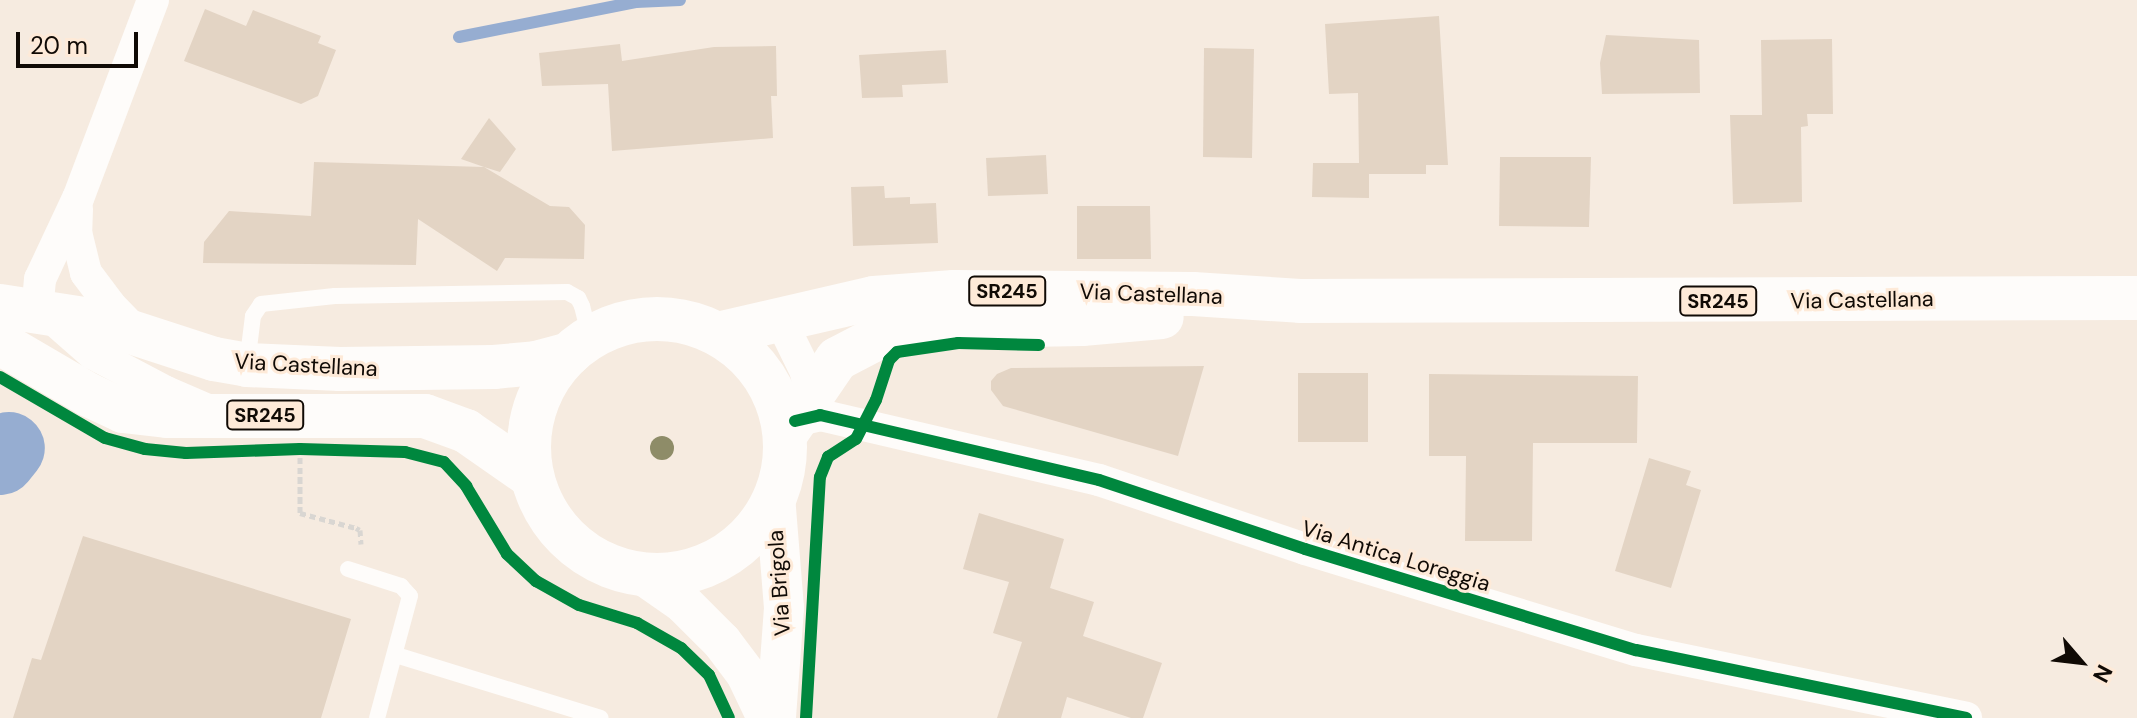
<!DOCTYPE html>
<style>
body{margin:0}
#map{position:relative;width:2137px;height:718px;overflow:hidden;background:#f6ebe0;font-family:"DM Sans",sans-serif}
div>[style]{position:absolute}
.stream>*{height:12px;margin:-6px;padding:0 6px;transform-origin:6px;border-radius:6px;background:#96add1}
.river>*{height:72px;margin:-36px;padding:0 36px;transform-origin:36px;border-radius:36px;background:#96add1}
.building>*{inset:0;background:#e3d4c4}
.path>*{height:5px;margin-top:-2.5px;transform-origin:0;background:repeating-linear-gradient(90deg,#d9d6d2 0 6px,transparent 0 10px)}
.service>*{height:16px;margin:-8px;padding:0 8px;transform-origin:8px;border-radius:8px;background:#fefcfa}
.minor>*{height:32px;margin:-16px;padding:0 16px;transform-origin:16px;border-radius:16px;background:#fefcfa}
.tertiary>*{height:40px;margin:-20px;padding:0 20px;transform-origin:20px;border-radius:20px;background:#fefcfa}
.primary>*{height:44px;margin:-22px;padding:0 22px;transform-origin:22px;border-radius:22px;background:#fefcfa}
.primary>.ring{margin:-22px;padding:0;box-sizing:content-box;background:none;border:44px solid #fefcfa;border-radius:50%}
.cycleway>*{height:12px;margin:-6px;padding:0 6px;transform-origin:6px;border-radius:6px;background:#00873e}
.trees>*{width:24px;height:24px;margin:-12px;border-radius:50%;background:#8e8c68}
span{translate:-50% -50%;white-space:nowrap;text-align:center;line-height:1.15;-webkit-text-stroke:6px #feead8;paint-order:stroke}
.shield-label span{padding:2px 6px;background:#feead8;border:2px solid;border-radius:6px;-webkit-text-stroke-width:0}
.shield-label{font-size:20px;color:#100a05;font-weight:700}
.street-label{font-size:22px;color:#100a05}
.north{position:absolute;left:2041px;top:622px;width:80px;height:80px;-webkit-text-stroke:6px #feead8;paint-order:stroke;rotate:118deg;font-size:22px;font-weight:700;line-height:32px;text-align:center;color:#100a05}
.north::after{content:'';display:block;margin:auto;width:28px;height:36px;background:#100a05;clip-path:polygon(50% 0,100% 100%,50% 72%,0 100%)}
.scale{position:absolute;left:16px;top:32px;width:122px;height:36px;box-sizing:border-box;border:4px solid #100a05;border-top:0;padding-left:10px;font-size:24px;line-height:28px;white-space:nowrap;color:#100a05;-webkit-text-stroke:6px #feead8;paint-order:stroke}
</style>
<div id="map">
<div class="stream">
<div style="left:459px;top:37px;width:180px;rotate:-11.2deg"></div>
<div style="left:636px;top:2px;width:44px;rotate:-2.6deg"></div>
</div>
<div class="river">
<div style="left:0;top:459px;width:14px;rotate:-51deg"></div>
</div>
<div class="building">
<div style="clip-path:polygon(205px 9px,246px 26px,253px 10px,321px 36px,318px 43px,336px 50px,318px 96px,301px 104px,184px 61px)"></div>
<div style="clip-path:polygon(1439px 16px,1448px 165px,1426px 165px,1426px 174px,1369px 174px,1369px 198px,1312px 197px,1313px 163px,1359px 163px,1358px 93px,1329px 94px,1325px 24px)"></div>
<div style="clip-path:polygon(1606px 35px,1699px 40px,1700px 93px,1602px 94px,1600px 63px)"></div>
<div style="clip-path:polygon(1832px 39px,1833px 114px,1807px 114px,1808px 126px,1801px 127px,1802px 202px,1733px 204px,1730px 115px,1762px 115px,1761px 40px)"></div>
<div style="clip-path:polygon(620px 44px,622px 61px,714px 47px,776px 46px,777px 96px,771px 96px,773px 138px,612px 151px,608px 84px,542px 86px,539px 53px)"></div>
<div style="clip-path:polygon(1204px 48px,1254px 49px,1252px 158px,1203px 157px)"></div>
<div style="clip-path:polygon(946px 50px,948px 83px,902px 85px,903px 97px,862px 98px,859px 55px)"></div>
<div style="clip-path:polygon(489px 118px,516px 149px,500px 172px,484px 167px,550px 206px,569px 207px,585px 225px,584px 259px,505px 258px,497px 271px,418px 219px,416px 265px,203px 263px,204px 242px,229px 211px,311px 216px,314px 162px,484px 167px,461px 159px)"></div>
<div style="clip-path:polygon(1046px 155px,1048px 194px,988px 196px,986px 158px)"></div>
<div style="clip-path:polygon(1500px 157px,1591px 157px,1589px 227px,1499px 226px)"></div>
<div style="clip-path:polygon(884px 186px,885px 198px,910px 197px,910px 204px,936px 203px,938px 243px,853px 246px,851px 187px)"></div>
<div style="clip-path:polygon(1077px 206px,1150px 206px,1151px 259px,1077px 259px)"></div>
<div style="clip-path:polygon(1204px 366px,1178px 456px,1003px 406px,991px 390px,991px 381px,997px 374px,1011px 368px)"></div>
<div style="clip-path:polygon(1298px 373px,1368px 373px,1368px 442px,1298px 442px)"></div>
<div style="clip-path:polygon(1429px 374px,1638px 376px,1637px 443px,1533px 443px,1532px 541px,1465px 541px,1466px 456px,1429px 456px)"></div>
<div style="clip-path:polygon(1649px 458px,1691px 471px,1686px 485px,1701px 490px,1671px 588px,1615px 571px)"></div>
<div style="clip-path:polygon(979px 513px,1064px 539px,1050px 588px,1094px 602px,1083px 636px,1162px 663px,1143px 718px,1131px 718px,1067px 697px,1061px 718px,997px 718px,1022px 642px,993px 633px,1009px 582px,963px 569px)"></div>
<div style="clip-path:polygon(83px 536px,351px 619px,321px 718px,13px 718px,32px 658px,41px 660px)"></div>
</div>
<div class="path">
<div style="left:300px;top:457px;width:56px;rotate:90deg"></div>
<div style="left:300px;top:513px;width:58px;rotate:15deg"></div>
<div style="left:356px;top:528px;width:4px;rotate:27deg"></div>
<div style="left:360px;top:530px;width:14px;rotate:86deg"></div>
</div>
<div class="service">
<div style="left:247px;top:364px;width:48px;rotate:-82.9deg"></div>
<div style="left:253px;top:316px;width:14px;rotate:-56deg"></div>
<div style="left:261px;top:304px;width:74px;rotate:-6.2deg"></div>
<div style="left:335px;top:296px;width:232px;rotate:-1deg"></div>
<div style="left:567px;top:292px;width:13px;rotate:29deg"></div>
<div style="left:578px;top:298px;width:9px;rotate:63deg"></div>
<div style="left:582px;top:306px;width:32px;rotate:76deg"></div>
<div style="left:348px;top:569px;width:56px;rotate:17.8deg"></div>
<div style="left:401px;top:586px;width:13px;rotate:48deg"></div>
<div style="left:410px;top:596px;width:126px;rotate:105.1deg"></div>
<div style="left:396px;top:655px;width:214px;rotate:17.1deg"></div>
</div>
<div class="minor">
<div style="left:153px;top:0;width:212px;rotate:110.7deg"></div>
<div style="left:78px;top:198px;width:89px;rotate:115.1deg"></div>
<div style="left:40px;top:279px;width:21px;rotate:95deg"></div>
<div style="left:38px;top:300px;width:13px;rotate:61deg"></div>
<div style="left:44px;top:311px;width:64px;rotate:41.2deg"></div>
<div style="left:92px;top:353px;width:84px;rotate:27.8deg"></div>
<div style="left:166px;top:392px;width:46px;rotate:23.2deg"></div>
<div style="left:77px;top:209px;width:23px;rotate:92deg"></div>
<div style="left:76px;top:232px;width:42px;rotate:76.3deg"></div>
<div style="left:86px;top:273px;width:39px;rotate:53deg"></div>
<div style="left:109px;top:304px;width:37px;rotate:46deg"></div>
<div style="left:781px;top:321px;width:57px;rotate:63.9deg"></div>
<div style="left:806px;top:372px;width:36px;rotate:81deg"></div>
<div style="left:795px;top:421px;width:26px;rotate:-13deg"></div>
<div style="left:820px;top:415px;width:286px;rotate:13.1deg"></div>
<div style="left:1099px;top:480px;width:217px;rotate:18.5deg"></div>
<div style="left:1305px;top:549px;width:346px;rotate:17deg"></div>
<div style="left:1636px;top:650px;width:337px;rotate:11.6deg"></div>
</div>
<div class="tertiary">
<div style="left:775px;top:496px;width:112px;rotate:85.4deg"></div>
<div style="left:784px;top:608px;width:110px;rotate:94.2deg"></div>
<div style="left:643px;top:575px;width:49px;rotate:35deg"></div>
<div style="left:683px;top:603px;width:55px;rotate:45deg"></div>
<div style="left:722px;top:642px;width:40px;rotate:53deg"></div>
<div style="left:746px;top:674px;width:49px;rotate:64.5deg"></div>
</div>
<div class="primary">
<div style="left:0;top:306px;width:98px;rotate:8.8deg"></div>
<div style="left:97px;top:321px;width:123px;rotate:18deg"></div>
<div style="left:214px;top:359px;width:34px;rotate:10deg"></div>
<div style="left:247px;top:365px;width:93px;rotate:2.5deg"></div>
<div style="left:340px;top:369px;width:154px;rotate:-0.7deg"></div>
<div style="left:494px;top:367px;width:42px;rotate:-5.4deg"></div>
<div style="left:536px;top:363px;width:34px;rotate:-15deg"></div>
<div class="ring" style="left:529px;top:319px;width:212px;height:212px"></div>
<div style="left:718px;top:334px;width:160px;rotate:-13deg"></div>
<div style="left:874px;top:298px;width:80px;rotate:-4.3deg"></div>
<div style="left:954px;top:292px;width:239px;rotate:0.5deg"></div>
<div style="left:1193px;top:294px;width:107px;rotate:3.7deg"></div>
<div style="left:1300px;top:301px;width:837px;rotate:-0.21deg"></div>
<div style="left:0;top:343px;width:103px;rotate:30.3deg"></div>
<div style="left:89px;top:395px;width:38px;rotate:25deg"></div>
<div style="left:123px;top:411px;width:44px;rotate:6.5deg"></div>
<div style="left:167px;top:416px;width:258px"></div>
<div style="left:425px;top:416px;width:44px;rotate:20.1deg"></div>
<div style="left:466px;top:431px;width:80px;rotate:34.9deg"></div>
<div style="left:785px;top:435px;width:92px;rotate:-55.6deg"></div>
<div style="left:837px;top:359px;width:52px;rotate:-27.6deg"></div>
<div style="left:883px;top:335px;width:85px;rotate:-6deg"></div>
<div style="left:968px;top:326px;width:114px;rotate:-1deg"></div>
<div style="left:1082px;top:324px;width:80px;rotate:-5deg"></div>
</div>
<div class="cycleway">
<div style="left:0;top:377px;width:121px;rotate:30.2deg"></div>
<div style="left:105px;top:438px;width:41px;rotate:15.4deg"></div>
<div style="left:145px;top:449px;width:41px;rotate:5.6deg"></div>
<div style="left:186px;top:453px;width:114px;rotate:-2deg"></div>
<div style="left:300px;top:449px;width:105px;rotate:1.6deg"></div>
<div style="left:405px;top:452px;width:40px;rotate:14.4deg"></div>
<div style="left:444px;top:462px;width:33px;rotate:47deg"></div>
<div style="left:466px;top:486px;width:79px;rotate:58.9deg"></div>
<div style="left:507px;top:554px;width:40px;rotate:43deg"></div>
<div style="left:536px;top:581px;width:49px;rotate:29.2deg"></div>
<div style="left:579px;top:605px;width:61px;rotate:17.2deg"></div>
<div style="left:637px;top:623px;width:51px;rotate:29.6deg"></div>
<div style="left:681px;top:648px;width:39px;rotate:44deg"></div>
<div style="left:709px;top:675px;width:47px;rotate:65.1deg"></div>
<div style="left:795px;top:421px;width:26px;rotate:-13deg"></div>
<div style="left:820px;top:415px;width:286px;rotate:13.1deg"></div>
<div style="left:1099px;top:480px;width:217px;rotate:18.5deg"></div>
<div style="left:1305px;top:549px;width:346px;rotate:17deg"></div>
<div style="left:1636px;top:650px;width:337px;rotate:11.6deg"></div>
<div style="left:806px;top:718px;width:241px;rotate:-86.7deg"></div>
<div style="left:820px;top:477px;width:22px;rotate:-68deg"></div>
<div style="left:828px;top:457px;width:33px;rotate:-33deg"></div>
<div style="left:856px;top:439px;width:44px;rotate:-62.9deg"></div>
<div style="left:876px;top:400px;width:42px;rotate:-72deg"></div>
<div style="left:889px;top:360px;width:11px;rotate:-45deg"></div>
<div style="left:897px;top:352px;width:62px;rotate:-8.4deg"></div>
<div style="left:958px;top:343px;width:81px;rotate:1.4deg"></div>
</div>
<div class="trees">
<div style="left:662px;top:448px"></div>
</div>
<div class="shield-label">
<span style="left:1007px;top:291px">SR245</span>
<span style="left:1718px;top:301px">SR245</span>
<span style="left:265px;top:415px">SR245</span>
</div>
<div class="street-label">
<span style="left:1151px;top:294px;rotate:2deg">Via Castellana</span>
<span style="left:1862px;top:300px;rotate:-1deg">Via Castellana</span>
<span style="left:306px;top:365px;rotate:3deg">Via Castellana</span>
<span style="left:1396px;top:556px;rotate:17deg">Via Antica Loreggia</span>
<span style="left:779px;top:583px;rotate:-94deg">Via Brigola</span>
</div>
<div class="north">N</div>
<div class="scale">20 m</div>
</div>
